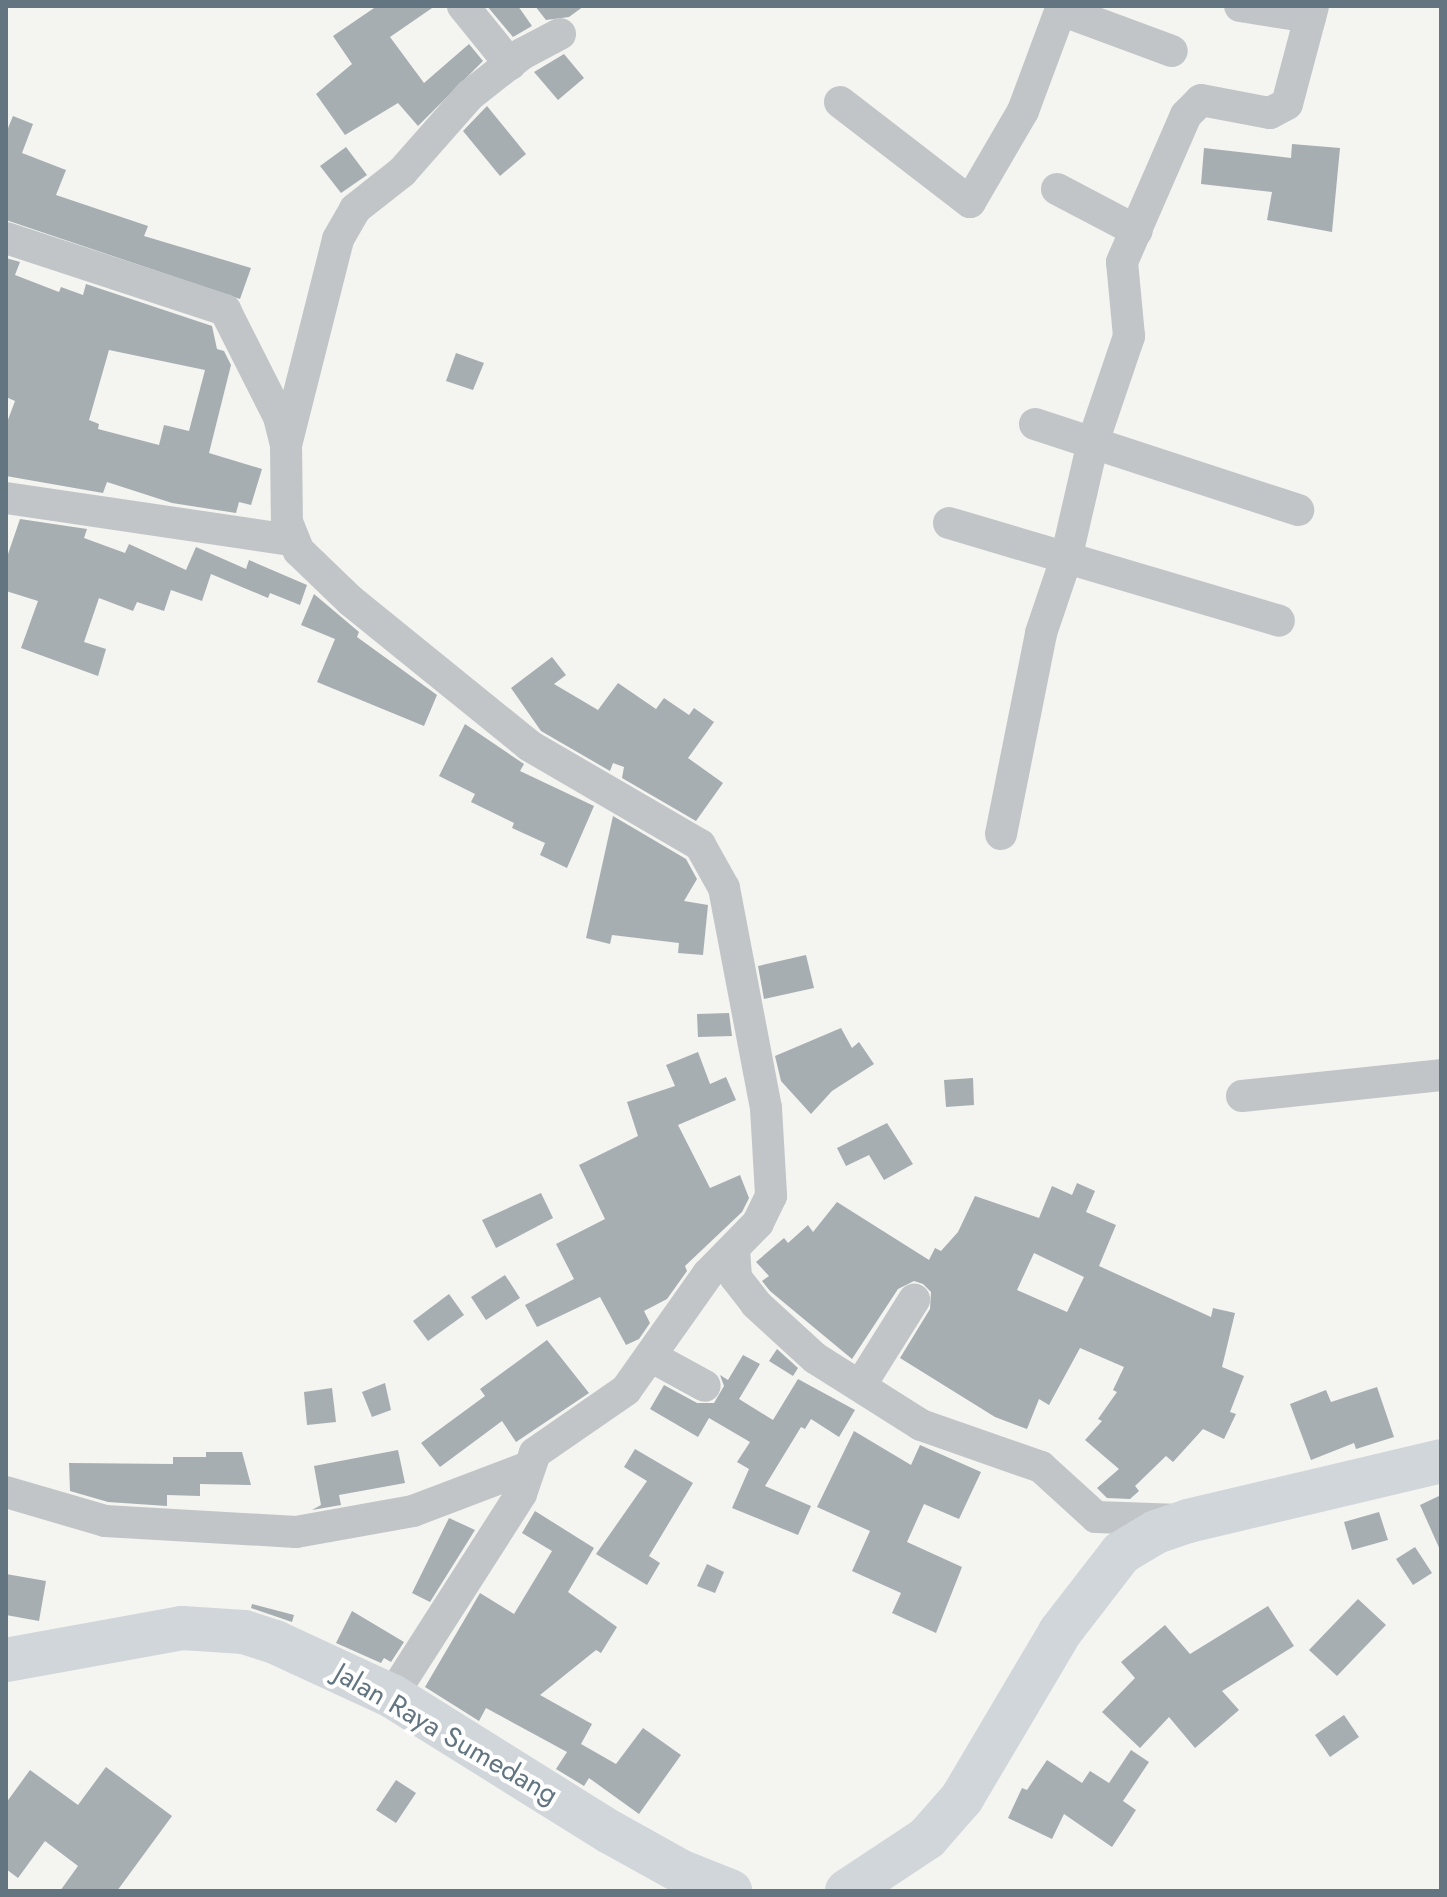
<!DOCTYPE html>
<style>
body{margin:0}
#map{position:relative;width:1447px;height:1897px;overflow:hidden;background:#f4f4f0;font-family:Jost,sans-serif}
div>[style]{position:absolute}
.building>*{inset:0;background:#a6aeb2}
.minor>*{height:32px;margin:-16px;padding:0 16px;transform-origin:16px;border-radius:16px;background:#c1c5c8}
.highway>*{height:44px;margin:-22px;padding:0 22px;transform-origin:22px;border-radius:22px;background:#d1d6da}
span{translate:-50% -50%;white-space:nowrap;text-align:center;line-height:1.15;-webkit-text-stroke:8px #fff;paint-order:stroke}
.street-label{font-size:28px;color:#637580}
.frame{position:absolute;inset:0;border:8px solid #637580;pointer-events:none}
</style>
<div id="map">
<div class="building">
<div style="clip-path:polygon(377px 6px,435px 6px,390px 37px,424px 83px,469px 44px,483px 61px,418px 126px,398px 103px,345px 135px,316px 94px,352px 64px,333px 36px)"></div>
<div style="clip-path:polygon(487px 6px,518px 6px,532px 26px,513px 37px)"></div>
<div style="clip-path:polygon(535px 6px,584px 6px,569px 17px,546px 20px)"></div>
<div style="clip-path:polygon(564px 54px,584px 78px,558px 100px,534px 72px)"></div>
<div style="clip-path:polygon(487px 106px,526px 154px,500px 176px,463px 131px)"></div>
<div style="clip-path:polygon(13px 116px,33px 124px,22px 153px,66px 170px,56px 195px,148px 226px,144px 236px,251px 268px,240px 299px,6px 220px,6px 133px)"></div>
<div style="clip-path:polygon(1292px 144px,1340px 148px,1332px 232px,1267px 220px,1272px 192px,1201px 184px,1204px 148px,1291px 158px)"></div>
<div style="clip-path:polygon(346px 147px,367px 175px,341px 193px,320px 166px)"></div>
<div style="clip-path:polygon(evenodd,6px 258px,20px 262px,15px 275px,59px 292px,61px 287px,83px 295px,86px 284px,212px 326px,217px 349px,224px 351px,231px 365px,209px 453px,262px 469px,251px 505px,239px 502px,236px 513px,172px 503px,107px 482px,103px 493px,6px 476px,6px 425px,15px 401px,6px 397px,6px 258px,109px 350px,205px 370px,189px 431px,164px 425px,159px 445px,98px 429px,99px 424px,89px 420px,109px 350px)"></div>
<div style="clip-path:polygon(456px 353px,484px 363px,473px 390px,446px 381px)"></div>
<div style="clip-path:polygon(20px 519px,87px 529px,84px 538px,125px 553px,129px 544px,186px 570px,196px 547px,246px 569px,249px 560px,307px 585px,300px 605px,270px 593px,268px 598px,211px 574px,202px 601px,171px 590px,164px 611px,137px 602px,133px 611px,99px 598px,84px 642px,106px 649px,98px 676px,21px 648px,38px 601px,6px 591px,6px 560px)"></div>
<div style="clip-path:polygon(314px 594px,359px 632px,357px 637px,437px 695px,424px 726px,317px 682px,335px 639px,301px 625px)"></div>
<div style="clip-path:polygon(552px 657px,566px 675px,554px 684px,598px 710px,618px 683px,656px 709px,664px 698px,689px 715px,694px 708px,714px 722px,688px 758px,723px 783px,696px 821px,622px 778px,624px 767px,613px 763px,610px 771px,541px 731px,511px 688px)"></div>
<div style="clip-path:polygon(465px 724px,524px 764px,520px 771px,594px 806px,567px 868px,540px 855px,545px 843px,512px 828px,514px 823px,471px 802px,475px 794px,439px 776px)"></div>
<div style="clip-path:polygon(613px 816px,686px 859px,697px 879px,684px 901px,708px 905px,703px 955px,678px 953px,679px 943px,612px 935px,610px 944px,586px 938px)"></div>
<div style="clip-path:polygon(806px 955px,814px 988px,764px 999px,758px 966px)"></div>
<div style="clip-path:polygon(729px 1013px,732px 1036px,698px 1037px,697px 1014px)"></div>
<div style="clip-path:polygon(841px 1028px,852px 1048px,859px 1042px,874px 1064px,832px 1091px,811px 1114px,781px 1081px,775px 1056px)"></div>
<div style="clip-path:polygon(698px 1052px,710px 1084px,726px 1077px,736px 1100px,678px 1125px,710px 1188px,740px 1175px,749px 1198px,742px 1212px,685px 1266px,687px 1271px,667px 1299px,644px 1311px,650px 1323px,639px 1339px,626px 1345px,600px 1297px,537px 1327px,525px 1305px,574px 1279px,556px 1244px,605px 1219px,579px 1165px,638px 1136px,627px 1102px,675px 1086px,666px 1065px)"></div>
<div style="clip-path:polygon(973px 1078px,974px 1105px,946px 1107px,944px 1080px)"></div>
<div style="clip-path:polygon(887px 1123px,913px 1164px,884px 1180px,869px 1155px,846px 1166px,837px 1148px)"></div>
<div style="clip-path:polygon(evenodd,1077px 1183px,1095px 1191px,1086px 1212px,1116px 1225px,1099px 1266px,1211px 1317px,1213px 1308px,1235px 1313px,1222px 1367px,1244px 1376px,1230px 1412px,1236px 1414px,1224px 1439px,1203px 1429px,1173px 1462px,1166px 1456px,1135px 1486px,1139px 1491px,1130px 1499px,1107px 1498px,1097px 1488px,1119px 1469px,1085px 1440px,1102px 1421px,1098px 1419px,1117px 1392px,1113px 1390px,1124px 1367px,1080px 1348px,1049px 1405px,1039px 1399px,1027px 1429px,995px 1417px,900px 1358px,930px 1309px,931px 1292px,923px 1284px,914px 1281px,898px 1289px,852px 1359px,770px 1291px,762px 1281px,769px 1276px,756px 1262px,784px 1238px,788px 1243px,808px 1225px,813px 1232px,837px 1202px,929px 1260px,935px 1248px,941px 1251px,958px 1232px,975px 1196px,1039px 1218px,1052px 1186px,1072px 1195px,1077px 1183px,1034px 1253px,1084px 1277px,1067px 1312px,1017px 1290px,1034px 1253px)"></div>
<div style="clip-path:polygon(541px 1193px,553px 1218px,496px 1248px,482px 1220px)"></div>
<div style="clip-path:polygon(505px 1275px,520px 1298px,486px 1320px,471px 1297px)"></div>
<div style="clip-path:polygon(449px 1294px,464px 1315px,428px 1341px,413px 1321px)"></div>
<div style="clip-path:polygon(547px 1340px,589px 1393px,516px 1442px,502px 1421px,440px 1467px,421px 1443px,485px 1396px,480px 1389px)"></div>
<div style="clip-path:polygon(777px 1349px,798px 1368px,793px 1376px,769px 1361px)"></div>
<div style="clip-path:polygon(743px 1355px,760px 1364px,739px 1399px,773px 1420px,798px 1379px,855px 1410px,839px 1437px,811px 1419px,805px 1429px,801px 1427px,765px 1486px,811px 1506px,798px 1535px,732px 1508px,749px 1469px,737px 1462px,750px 1442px,709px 1418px,698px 1437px,650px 1409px,664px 1385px,697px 1403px,714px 1403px,724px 1386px,720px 1375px,728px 1380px)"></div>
<div style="clip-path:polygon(385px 1383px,391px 1410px,372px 1417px,362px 1392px)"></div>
<div style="clip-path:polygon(1377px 1387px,1394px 1437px,1356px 1449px,1354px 1443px,1311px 1460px,1290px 1404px,1326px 1390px,1331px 1402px)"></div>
<div style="clip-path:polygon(332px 1388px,336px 1422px,307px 1425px,304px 1392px)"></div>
<div style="clip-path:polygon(854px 1431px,911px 1465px,920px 1445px,981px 1472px,959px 1519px,924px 1504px,907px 1542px,962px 1567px,936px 1633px,892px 1613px,901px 1593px,852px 1571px,870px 1531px,817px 1507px)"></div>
<div style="clip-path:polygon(635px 1449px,693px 1483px,649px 1556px,660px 1563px,647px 1585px,596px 1554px,647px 1481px,624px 1467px)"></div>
<div style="clip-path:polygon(398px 1450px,405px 1483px,339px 1495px,341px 1505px,312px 1510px,321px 1505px,314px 1466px)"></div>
<div style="clip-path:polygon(206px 1452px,242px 1452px,251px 1485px,200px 1484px,200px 1496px,167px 1495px,167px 1506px,108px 1502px,70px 1491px,69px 1463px,173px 1464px,173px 1457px,206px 1457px)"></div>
<div style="clip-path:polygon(1441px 1495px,1441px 1552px,1420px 1505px)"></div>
<div style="clip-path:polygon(535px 1511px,594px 1548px,568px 1592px,617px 1627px,601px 1653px,596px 1650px,540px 1695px,592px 1724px,581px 1744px,616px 1764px,643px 1728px,681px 1755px,639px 1814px,589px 1778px,584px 1786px,556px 1769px,567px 1752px,486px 1708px,479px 1721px,425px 1687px,480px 1593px,514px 1614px,552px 1551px,522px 1533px)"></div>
<div style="clip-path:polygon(1379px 1512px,1388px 1540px,1352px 1550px,1344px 1522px)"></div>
<div style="clip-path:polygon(449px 1518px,475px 1530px,430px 1602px,412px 1593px)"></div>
<div style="clip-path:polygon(1415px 1547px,1432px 1573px,1413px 1585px,1396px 1559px)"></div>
<div style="clip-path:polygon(707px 1564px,724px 1572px,715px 1593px,697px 1586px)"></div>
<div style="clip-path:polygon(6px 1574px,46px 1581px,39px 1621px,6px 1615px)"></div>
<div style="clip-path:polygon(1358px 1599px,1386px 1625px,1337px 1676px,1309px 1650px)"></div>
<div style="clip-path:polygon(252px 1604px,294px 1615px,292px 1622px,251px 1608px)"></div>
<div style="clip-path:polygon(1268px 1606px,1294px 1646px,1222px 1691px,1239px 1710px,1195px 1748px,1169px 1717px,1140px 1748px,1102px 1712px,1135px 1678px,1121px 1662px,1165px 1625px,1190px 1654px)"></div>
<div style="clip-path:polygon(352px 1611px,404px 1642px,391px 1662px,384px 1658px,381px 1663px,336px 1643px)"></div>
<div style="clip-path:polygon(1344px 1715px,1359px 1737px,1330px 1757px,1315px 1735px)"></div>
<div style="clip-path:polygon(1131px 1750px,1149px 1762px,1123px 1801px,1136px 1810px,1112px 1847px,1064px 1814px,1052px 1839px,1008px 1818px,1022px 1788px,1027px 1790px,1047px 1760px,1082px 1783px,1090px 1771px,1109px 1783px)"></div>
<div style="clip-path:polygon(106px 1767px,172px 1816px,117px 1891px,60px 1891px,78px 1866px,45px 1841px,18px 1878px,6px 1869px,6px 1803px,30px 1770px,78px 1805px)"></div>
<div style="clip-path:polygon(396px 1780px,416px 1793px,396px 1823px,376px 1810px)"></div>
</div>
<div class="minor">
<div style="left:463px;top:6px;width:75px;rotate:51deg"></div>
<div style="left:1240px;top:6px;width:71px;rotate:8.9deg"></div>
<div style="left:1061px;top:10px;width:118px;rotate:20.3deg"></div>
<div style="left:840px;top:102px;width:164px;rotate:37.6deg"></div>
<div style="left:970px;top:202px;width:105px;rotate:-59.8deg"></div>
<div style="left:1023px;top:111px;width:112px;rotate:-69.6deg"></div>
<div style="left:1057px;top:189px;width:90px;rotate:27.7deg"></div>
<div style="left:6px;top:238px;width:231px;rotate:18.2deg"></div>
<div style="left:225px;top:310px;width:120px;rotate:63.2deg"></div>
<div style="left:279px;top:417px;width:29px;rotate:76deg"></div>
<div style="left:286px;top:445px;width:77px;rotate:89.3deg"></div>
<div style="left:287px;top:522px;width:31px;rotate:68deg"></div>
<div style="left:299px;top:551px;width:72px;rotate:43.9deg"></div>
<div style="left:351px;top:601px;width:230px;rotate:39deg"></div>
<div style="left:530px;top:746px;width:197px;rotate:30.2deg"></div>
<div style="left:700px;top:845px;width:49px;rotate:60.8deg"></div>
<div style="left:724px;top:888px;width:224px;rotate:79.2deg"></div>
<div style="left:766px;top:1108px;width:88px;rotate:86.7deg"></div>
<div style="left:771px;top:1196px;width:30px;rotate:116deg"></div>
<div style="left:758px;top:1223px;width:71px;rotate:134.4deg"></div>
<div style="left:708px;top:1274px;width:142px;rotate:125.3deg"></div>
<div style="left:626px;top:1390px;width:111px;rotate:145.3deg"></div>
<div style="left:535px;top:1453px;width:43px;rotate:108.9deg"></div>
<div style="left:521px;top:1494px;width:240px;rotate:122.6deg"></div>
<div style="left:1035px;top:424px;width:277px;rotate:18.1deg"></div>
<div style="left:286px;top:445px;width:212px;rotate:-75.8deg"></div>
<div style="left:338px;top:239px;width:34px;rotate:-60deg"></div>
<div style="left:355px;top:209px;width:60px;rotate:-38.2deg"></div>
<div style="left:402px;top:172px;width:103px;rotate:-48.6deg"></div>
<div style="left:470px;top:95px;width:66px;rotate:-38.3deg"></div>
<div style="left:522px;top:54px;width:43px;rotate:-27.8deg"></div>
<div style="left:6px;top:498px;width:289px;rotate:8.4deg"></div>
<div style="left:949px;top:523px;width:344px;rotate:16.5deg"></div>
<div style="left:1001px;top:834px;width:205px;rotate:-78.7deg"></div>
<div style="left:1041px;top:633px;width:78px;rotate:-71.3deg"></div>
<div style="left:1066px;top:559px;width:120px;rotate:-77deg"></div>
<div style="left:1093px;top:442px;width:112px;rotate:-71.2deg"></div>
<div style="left:1129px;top:336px;width:74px;rotate:-95.4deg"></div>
<div style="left:1122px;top:262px;width:160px;rotate:-66.5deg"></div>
<div style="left:1186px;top:115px;width:21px;rotate:-45deg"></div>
<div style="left:1201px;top:100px;width:70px;rotate:10.7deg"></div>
<div style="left:1270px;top:113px;width:19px;rotate:-28deg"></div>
<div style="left:1287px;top:104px;width:101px;rotate:-75.1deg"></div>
<div style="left:1242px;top:1096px;width:200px;rotate:-6deg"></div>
<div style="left:734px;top:1249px;width:29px;rotate:86deg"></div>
<div style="left:736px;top:1278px;width:33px;rotate:52deg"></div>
<div style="left:756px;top:1304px;width:80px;rotate:42.5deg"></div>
<div style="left:815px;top:1358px;width:125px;rotate:32.3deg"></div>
<div style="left:921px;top:1425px;width:127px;rotate:19.3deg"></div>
<div style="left:1041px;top:1467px;width:74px;rotate:42.3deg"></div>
<div style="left:1096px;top:1517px;width:83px;rotate:2.1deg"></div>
<div style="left:652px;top:1357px;width:60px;rotate:28.7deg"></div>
<div style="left:860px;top:1386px;width:102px;rotate:-57.9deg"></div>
<div style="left:6px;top:1492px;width:103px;rotate:16.3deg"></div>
<div style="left:105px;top:1521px;width:191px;rotate:3.3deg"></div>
<div style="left:296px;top:1532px;width:119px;rotate:-10.2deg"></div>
<div style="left:413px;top:1511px;width:124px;rotate:-20.8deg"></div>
</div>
<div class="highway">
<div style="left:6px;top:1660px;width:179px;rotate:-10.3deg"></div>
<div style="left:182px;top:1628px;width:62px;rotate:3.7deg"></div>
<div style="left:244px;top:1632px;width:33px;rotate:18deg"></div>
<div style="left:275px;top:1642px;width:129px;rotate:24.8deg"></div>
<div style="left:392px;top:1696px;width:257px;rotate:32deg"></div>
<div style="left:610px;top:1832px;width:82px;rotate:29.1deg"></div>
<div style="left:682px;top:1872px;width:52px;rotate:21.6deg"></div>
<div style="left:847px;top:1891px;width:96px;rotate:-33.5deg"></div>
<div style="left:927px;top:1838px;width:53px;rotate:-48.8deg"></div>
<div style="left:962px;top:1798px;width:193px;rotate:-59.4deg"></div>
<div style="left:1060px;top:1632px;width:100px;rotate:-52.3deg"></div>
<div style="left:1121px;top:1553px;width:41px;rotate:-31deg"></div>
<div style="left:1156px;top:1532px;width:34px;rotate:-19deg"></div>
<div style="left:1188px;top:1521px;width:260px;rotate:-13.3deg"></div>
</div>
<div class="street-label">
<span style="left:446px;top:1734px;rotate:30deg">Jalan Raya Sumedang</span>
</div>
<div class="frame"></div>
</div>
